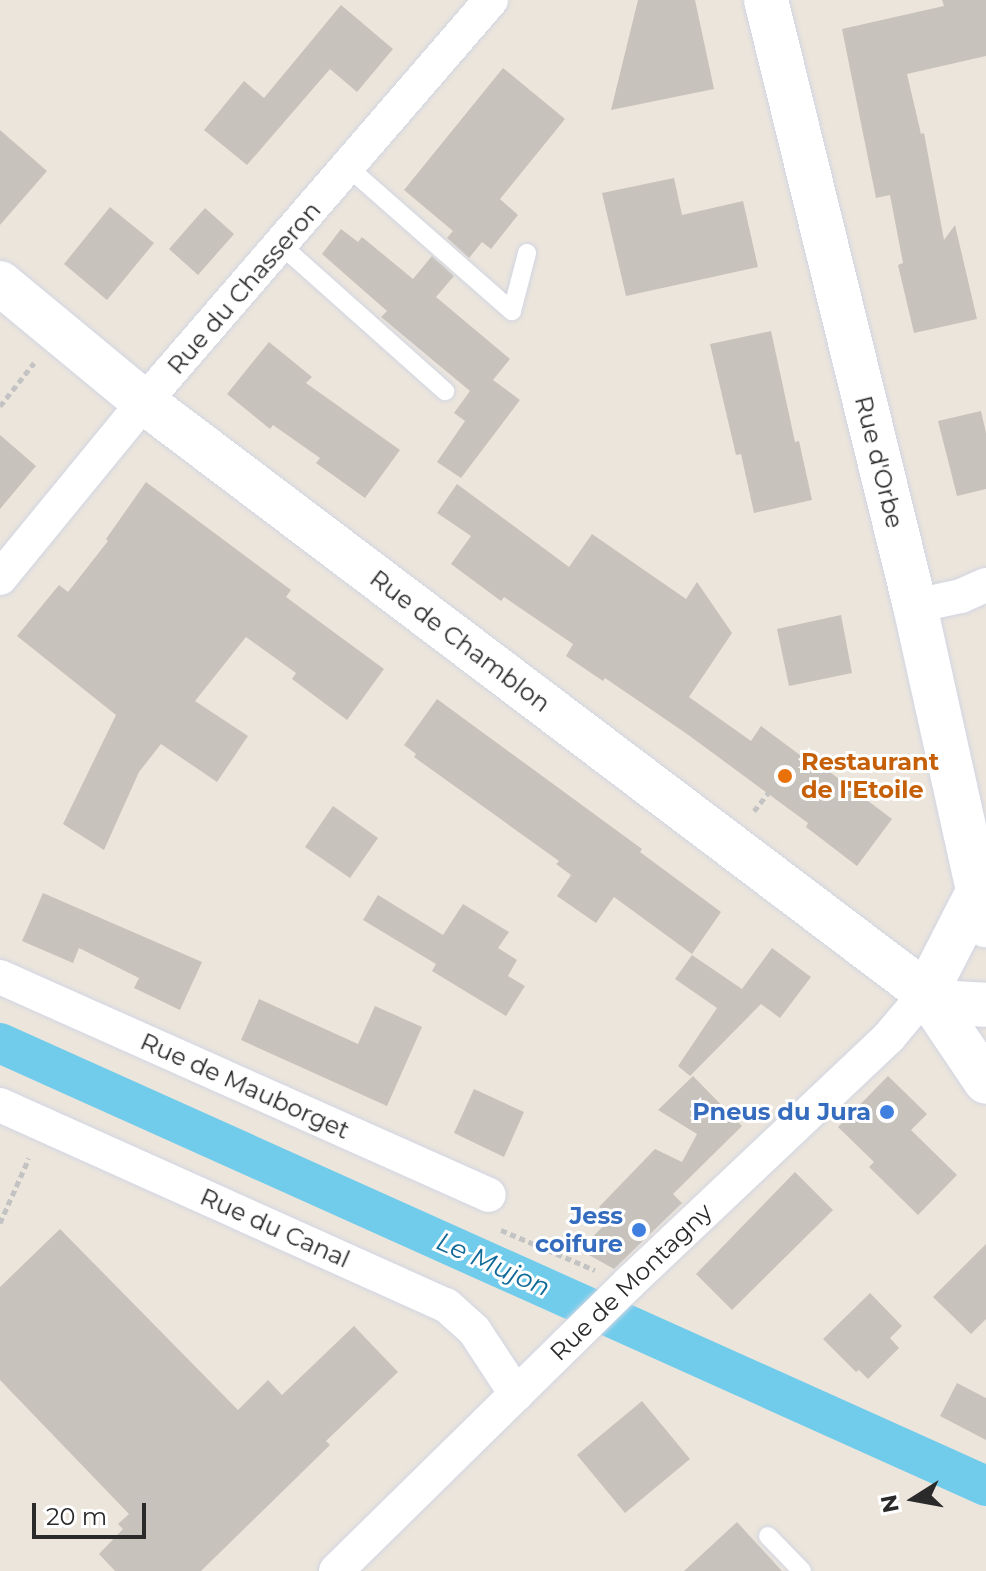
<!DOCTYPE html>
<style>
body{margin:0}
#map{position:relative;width:986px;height:1571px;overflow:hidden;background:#ece5dc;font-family:Montserrat,sans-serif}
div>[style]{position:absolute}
.canal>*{height:40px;margin:-20px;padding:0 20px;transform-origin:20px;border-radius:20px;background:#71ccec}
.building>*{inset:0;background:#c7c2bb}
.path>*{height:5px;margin-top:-2.5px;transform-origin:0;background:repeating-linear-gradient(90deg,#c3c3c3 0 6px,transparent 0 10px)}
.roads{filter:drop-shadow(0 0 2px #d1d5e2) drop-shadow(0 0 2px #d1d5e2)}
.lane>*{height:18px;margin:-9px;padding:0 9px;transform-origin:9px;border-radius:9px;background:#fff}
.street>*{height:34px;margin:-17px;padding:0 17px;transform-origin:17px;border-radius:17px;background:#fff}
.secondary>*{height:44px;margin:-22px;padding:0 22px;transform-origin:22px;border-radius:22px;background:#fff}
.dots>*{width:22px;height:22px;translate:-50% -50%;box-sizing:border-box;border:4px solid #fff;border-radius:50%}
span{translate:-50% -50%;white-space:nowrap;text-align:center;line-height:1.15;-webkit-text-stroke:6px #fff;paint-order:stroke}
.street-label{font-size:24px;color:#2a2a2a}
.food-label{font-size:24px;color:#c56008;font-weight:700}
.left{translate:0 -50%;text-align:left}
.shop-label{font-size:24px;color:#366cbe;font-weight:700}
.right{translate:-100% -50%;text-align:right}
.water-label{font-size:26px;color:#106a98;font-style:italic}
.north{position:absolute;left:874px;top:1459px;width:80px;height:80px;-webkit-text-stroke:6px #fff;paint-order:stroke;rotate:259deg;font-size:22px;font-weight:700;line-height:32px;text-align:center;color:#2a2a2a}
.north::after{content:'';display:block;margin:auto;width:28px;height:36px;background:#2a2a2a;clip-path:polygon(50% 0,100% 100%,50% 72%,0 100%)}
.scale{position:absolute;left:32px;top:1503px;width:114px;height:36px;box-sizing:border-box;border:4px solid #2a2a2a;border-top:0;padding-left:10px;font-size:24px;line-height:28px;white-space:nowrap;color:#2a2a2a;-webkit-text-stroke:6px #fff;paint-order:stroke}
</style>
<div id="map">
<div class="canal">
<div style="left:0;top:1043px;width:1081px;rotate:24.19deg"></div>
</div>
<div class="building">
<div style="clip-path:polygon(638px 0,695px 0,714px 89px,611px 110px)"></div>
<div style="clip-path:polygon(942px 0,986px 0,986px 56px,907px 74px,921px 134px,924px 133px,944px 240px,955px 225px,977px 319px,914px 333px,898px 265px,903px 263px,890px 195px,876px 198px,842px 29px,944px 6px)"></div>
<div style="clip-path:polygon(341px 5px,393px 49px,357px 92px,330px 69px,247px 165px,204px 130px,244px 81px,264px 98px)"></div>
<div style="clip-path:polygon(503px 68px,565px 119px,500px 199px,518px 215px,491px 249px,482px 242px,469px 258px,447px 238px,453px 231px,404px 190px)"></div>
<div style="clip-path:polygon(0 130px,47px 171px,0 225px)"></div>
<div style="clip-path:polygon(674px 178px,682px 215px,743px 201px,758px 267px,626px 296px,602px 193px)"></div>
<div style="clip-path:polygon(110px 207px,154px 243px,107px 300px,64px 264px)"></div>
<div style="clip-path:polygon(205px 208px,234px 234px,198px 275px,169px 249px)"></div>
<div style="clip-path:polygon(341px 229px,358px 242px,362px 237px,413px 279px,432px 256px,454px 276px,436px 297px,510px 359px,493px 380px,520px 400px,461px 478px,437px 462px,465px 421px,454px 413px,470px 391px,381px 317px,387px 311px,322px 254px)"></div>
<div style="clip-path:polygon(771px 331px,795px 442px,799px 441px,812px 500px,754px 513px,741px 454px,736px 455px,710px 344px)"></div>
<div style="clip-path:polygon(269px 342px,312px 377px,306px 383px,400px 450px,365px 498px,316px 463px,320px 458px,273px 425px,270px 429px,227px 394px)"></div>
<div style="clip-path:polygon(981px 411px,986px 433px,986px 489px,957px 496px,938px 421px)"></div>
<div style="clip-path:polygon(0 435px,36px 466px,0 509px)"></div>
<div style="clip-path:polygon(146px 482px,291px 590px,286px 597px,384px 669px,347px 720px,292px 679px,296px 673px,246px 637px,195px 701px,248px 736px,217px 782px,161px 744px,139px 772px,104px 850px,63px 824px,116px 715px,17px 636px,59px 585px,68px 592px,108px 541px,106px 539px)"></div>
<div style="clip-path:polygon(457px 484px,569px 567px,592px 534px,686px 599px,697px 582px,732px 633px,689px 697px,751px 741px,761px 726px,804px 758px,802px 751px,892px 819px,857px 866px,806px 827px,808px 823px,687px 734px,605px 678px,603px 681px,566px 656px,573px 644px,504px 597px,501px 601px,451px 564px,471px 536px,437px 513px)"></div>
<div style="clip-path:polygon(841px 615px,852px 673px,789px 686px,777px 629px)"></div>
<div style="clip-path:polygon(437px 699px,642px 849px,640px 852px,721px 912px,692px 954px,614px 897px,596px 923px,557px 896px,571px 875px,556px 864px,559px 861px,414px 757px,416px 754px,404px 745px)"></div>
<div style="clip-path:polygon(333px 806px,378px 838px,350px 878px,305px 847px)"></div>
<div style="clip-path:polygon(43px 893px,202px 962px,180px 1010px,134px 988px,139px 978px,79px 948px,73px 963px,22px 941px)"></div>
<div style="clip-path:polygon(378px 895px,443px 935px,463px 904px,509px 932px,498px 948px,517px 960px,508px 976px,525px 986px,506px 1016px,432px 971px,436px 964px,363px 920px)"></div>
<div style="clip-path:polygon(772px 948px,811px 977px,780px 1018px,761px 1004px,690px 1076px,678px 1066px,717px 1008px,675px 979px,692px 955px,742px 989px)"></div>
<div style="clip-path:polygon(259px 999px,358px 1044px,375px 1006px,422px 1027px,387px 1106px,241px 1040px)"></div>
<div style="clip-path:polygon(693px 1076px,742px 1126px,673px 1194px,682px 1203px,614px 1269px,580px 1250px,611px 1218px,599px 1207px,655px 1149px,682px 1162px,697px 1134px,658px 1110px)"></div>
<div style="clip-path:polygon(888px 1076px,927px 1114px,911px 1130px,957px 1175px,918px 1215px,869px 1167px,874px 1162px,838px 1127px)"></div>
<div style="clip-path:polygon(474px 1089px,524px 1112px,504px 1157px,454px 1133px)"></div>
<div style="clip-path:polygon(795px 1172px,833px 1210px,732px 1310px,696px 1274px)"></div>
<div style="clip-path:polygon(60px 1229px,238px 1410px,268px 1380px,282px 1395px,354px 1326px,398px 1372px,326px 1441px,330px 1445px,201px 1571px,115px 1571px,99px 1554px,123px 1529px,118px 1524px,129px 1514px,0 1380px,0 1287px)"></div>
<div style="clip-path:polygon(986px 1244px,986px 1319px,971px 1334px,933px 1297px)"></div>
<div style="clip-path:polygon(870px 1293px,902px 1326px,890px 1338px,899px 1348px,868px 1379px,859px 1370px,856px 1372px,823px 1339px)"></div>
<div style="clip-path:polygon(957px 1383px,986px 1398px,986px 1440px,940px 1416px)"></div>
<div style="clip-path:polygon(642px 1401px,690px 1459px,625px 1513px,577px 1455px)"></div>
<div style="clip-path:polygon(737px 1522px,782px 1571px,684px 1571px)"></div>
</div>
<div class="path">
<div style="left:0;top:406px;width:55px;rotate:-51.7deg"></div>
<div style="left:754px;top:811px;width:23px;rotate:-52deg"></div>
<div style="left:0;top:1223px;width:71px;rotate:-66deg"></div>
<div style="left:501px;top:1230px;width:102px;rotate:23.1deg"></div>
</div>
<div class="roads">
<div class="lane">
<div style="left:349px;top:168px;width:217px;rotate:41.3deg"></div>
<div style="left:512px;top:311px;width:60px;rotate:-75.5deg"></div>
<div style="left:281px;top:245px;width:220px;rotate:41.7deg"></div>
<div style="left:768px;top:1536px;width:49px;rotate:45.8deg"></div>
</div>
<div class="street">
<div style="left:0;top:578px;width:227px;rotate:-50.7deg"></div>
<div style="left:144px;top:402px;width:531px;rotate:-49.2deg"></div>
<div style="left:915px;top:606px;width:47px;rotate:-12.3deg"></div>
<div style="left:961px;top:596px;width:27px;rotate:-24deg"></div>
<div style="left:0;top:977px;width:535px;rotate:24.03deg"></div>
<div style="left:0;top:1105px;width:489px;rotate:24.2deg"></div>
<div style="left:446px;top:1305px;width:38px;rotate:42deg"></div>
<div style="left:474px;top:1330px;width:77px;rotate:56.7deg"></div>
<div style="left:336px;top:1571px;width:411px;rotate:-44.5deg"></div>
<div style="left:629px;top:1283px;width:358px;rotate:-43.4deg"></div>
<div style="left:889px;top:1037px;width:57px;rotate:-49.9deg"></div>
</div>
<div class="secondary">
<div style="left:766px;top:0;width:624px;rotate:76.19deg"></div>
<div style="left:915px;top:606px;width:327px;rotate:77.5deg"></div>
<div style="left:0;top:283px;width:187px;rotate:39.6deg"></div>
<div style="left:144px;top:402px;width:980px;rotate:37.08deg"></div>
<div style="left:926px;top:993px;width:29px;rotate:20deg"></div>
<div style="left:953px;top:1003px;width:33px;rotate:3deg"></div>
<div style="left:926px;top:993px;width:116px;rotate:-62.8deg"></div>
<div style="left:926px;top:993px;width:107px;rotate:56deg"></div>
</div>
</div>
<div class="dots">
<div style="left:785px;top:776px;background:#e8710a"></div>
<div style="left:887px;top:1112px;background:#3f7fe0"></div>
<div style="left:639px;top:1230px;background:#3f7fe0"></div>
</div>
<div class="street-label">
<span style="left:244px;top:288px;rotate:-49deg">Rue du Chasseron</span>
<span style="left:879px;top:462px;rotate:76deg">Rue d'Orbe</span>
<span style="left:460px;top:641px;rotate:37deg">Rue de Chamblon</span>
<span style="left:245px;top:1086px;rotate:24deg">Rue de Mauborget</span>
<span style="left:275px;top:1228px;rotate:24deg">Rue du Canal</span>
<span style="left:631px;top:1282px;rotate:-44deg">Rue de Montagny</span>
</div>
<div class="food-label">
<span class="left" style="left:801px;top:776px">Restaurant<br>de l'Etoile</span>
</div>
<div class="shop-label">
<span class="right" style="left:871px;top:1112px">Pneus du Jura</span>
<span class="right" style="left:623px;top:1230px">Jess<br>coifure</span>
</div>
<div class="water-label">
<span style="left:493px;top:1265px;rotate:24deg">Le Mujon</span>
</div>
<div class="north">N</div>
<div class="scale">20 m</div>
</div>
